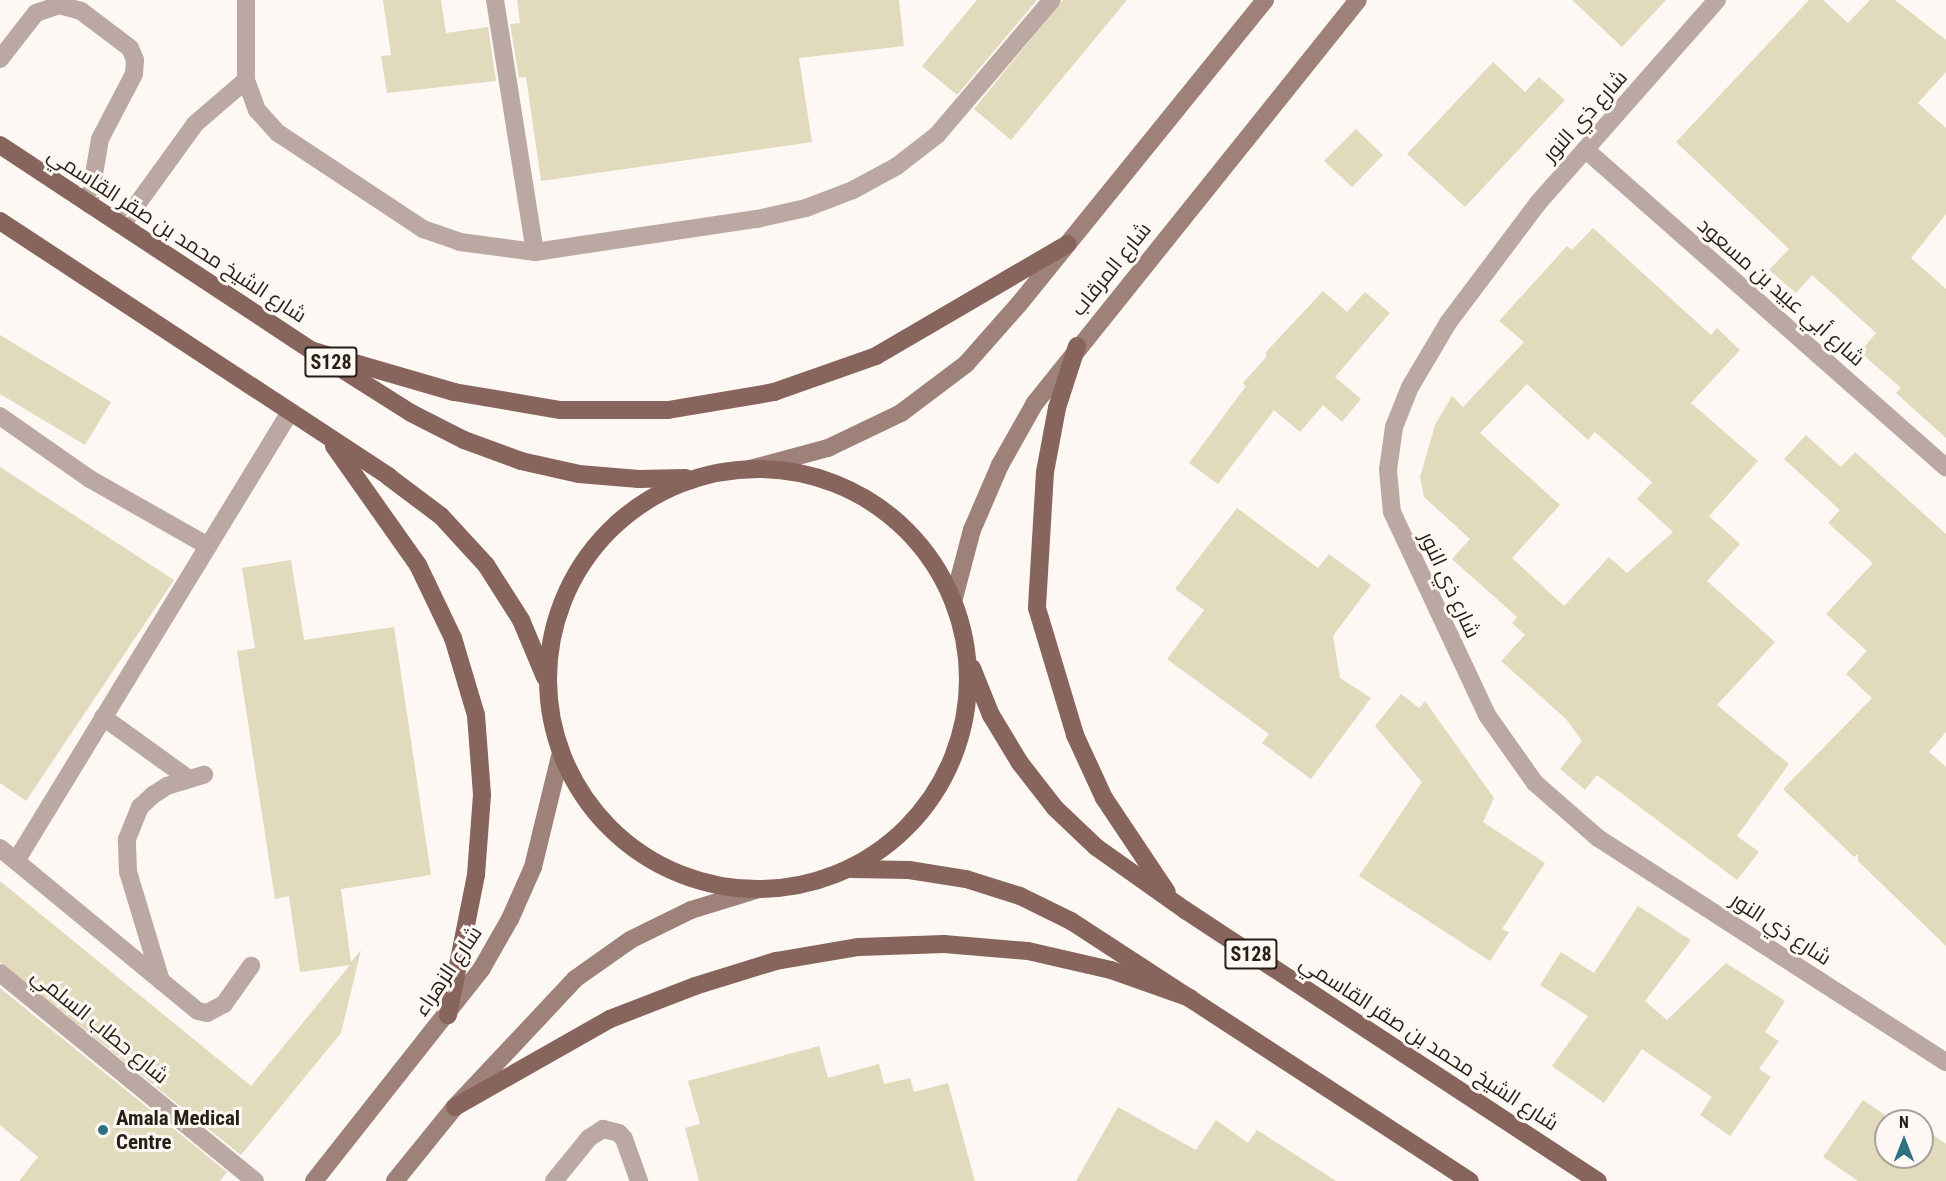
<!DOCTYPE html>
<meta charset="utf-8">
<style>
body{margin:0}
#map{position:relative;width:1946px;height:1181px;overflow:hidden;background:#fdf8f3;font-family:"Roboto Condensed",Cairo,sans-serif}
div>[style]{position:absolute}
.building>*{inset:0;background:#e1dabc}
.service>*{height:18px;margin:-9px;padding:0 9px;transform-origin:9px;border-radius:9px;background:#bca8a3}
.minor>*{height:18px;margin:-9px;padding:0 9px;transform-origin:9px;border-radius:9px;background:#bca8a3}
.secondary>*{height:18px;margin:-9px;padding:0 9px;transform-origin:9px;border-radius:9px;background:#9e8179}
.primary>*{height:18px;margin:-9px;padding:0 9px;transform-origin:9px;border-radius:9px;background:#87655c}
.primary>.ring{margin:-9px;padding:0;box-sizing:content-box;background:none;border:18px solid #87655c;border-radius:50%}
.dots>*{width:16px;height:16px;translate:-50% -50%;box-sizing:border-box;border:3px solid #fdf8f3;border-radius:50%}
span{translate:-50% -50%;white-space:nowrap;text-align:center;line-height:1.15;-webkit-text-stroke:6px #fdf8f3;paint-order:stroke}
.shield-label span{padding:2px 4px;background:#fdf8f3;border:2px solid;border-radius:4px;-webkit-text-stroke-width:0}
.shield-label{font-size:20px;color:#271e16;font-weight:700}
.street-label{font-size:21px;color:#271e16}
.poi-label{font-size:21px;color:#271e16;font-weight:700}
.left{translate:0 -50%;text-align:left}
.north{position:absolute;left:1874px;top:1109px;width:60px;height:60px;box-sizing:border-box;background:#fdf8f3;border:2px solid #a7a19b;border-radius:50%;rotate:0deg;font-size:16px;font-weight:700;line-height:24px;text-align:center;color:#271e16}
.north::after{content:'';display:block;margin:auto;width:21px;height:27px;background:#2d7081;clip-path:polygon(50% 0,100% 100%,50% 72%,0 100%)}
</style>
<div id="map">
<div class="building">
<div style="clip-path:polygon(383px 0,441px 0,446px 33px,488px 27px,496px 81px,387px 93px,381px 56px,391px 55px)"></div>
<div style="clip-path:polygon(517px 0,899px 0,904px 46px,799px 58px,812px 142px,541px 181px,526px 77px,519px 78px,510px 24px,520px 23px)"></div>
<div style="clip-path:polygon(977px 0,1037px 0,957px 95px,922px 66px)"></div>
<div style="clip-path:polygon(1063px 0,1127px 0,1011px 140px,974px 109px)"></div>
<div style="clip-path:polygon(1572px 0,1666px 0,1622px 47px)"></div>
<div style="clip-path:polygon(1809px 0,1823px 0,1848px 23px,1870px 0,1895px 0,1946px 40px,1946px 72px,1918px 103px,1946px 128px,1946px 214px,1911px 258px,1946px 289px,1946px 438px,1896px 393px,1901px 388px,1860px 352px,1876px 333px,1812px 275px,1796px 293px,1769px 270px,1789px 249px,1676px 142px)"></div>
<div style="clip-path:polygon(1493px 62px,1525px 92px,1539px 77px,1565px 100px,1465px 207px,1407px 154px)"></div>
<div style="clip-path:polygon(1356px 129px,1383px 155px,1352px 187px,1324px 161px)"></div>
<div style="clip-path:polygon(evenodd,1593px 228px,1711px 335px,1717px 328px,1740px 350px,1691px 403px,1758px 461px,1709px 516px,1740px 544px,1707px 581px,1775px 642px,1717px 705px,1789px 764px,1737px 836px,1759px 852px,1737px 880px,1597px 775px,1585px 790px,1560px 769px,1582px 741px,1566px 719px,1501px 661px,1525px 635px,1512px 623px,1517px 617px,1452px 559px,1470px 539px,1424px 497px,1420px 477px,1435px 425px,1452px 396px,1463px 407px,1524px 342px,1499px 321px,1567px 246px,1572px 250px,1593px 228px,1527px 384px,1588px 440px,1595px 432px,1652px 482px,1637px 499px,1673px 532px,1627px 573px,1609px 557px,1564px 606px,1512px 558px,1560px 505px,1480px 433px,1527px 384px)"></div>
<div style="clip-path:polygon(1323px 291px,1347px 312px,1365px 292px,1390px 313px,1335px 377px,1361px 399px,1342px 422px,1323px 405px,1300px 432px,1274px 410px,1218px 484px,1189px 463px,1246px 386px,1243px 383px,1267px 356px,1265px 353px)"></div>
<div style="clip-path:polygon(0 335px,111px 402px,85px 445px,0 394px)"></div>
<div style="clip-path:polygon(1806px 435px,1841px 467px,1855px 452px,1946px 534px,1946px 732px,1929px 752px,1946px 767px,1946px 946px,1858px 861px,1858px 854px,1854px 857px,1783px 789px,1872px 698px,1846px 674px,1867px 651px,1826px 614px,1873px 563px,1828px 523px,1840px 510px,1784px 459px)"></div>
<div style="clip-path:polygon(0 467px,174px 580px,26px 801px,0 783px)"></div>
<div style="clip-path:polygon(1237px 508px,1318px 568px,1329px 554px,1371px 585px,1333px 636px,1340px 678px,1371px 698px,1311px 779px,1262px 743px,1269px 734px,1167px 659px,1204px 610px,1175px 589px)"></div>
<div style="clip-path:polygon(291px 560px,304px 640px,394px 627px,431px 875px,341px 889px,351px 962px,361px 950px,341px 1033px,241px 1155px,0 962px,0 881px,251px 1086px,350px 965px,300px 972px,289px 896px,275px 899px,237px 651px,255px 648px,242px 568px)"></div>
<div style="clip-path:polygon(1401px 694px,1419px 708px,1425px 701px,1494px 798px,1483px 822px,1545px 863px,1502px 929px,1509px 932px,1490px 961px,1359px 876px,1422px 782px,1375px 726px)"></div>
<div style="clip-path:polygon(1638px 906px,1691px 940px,1645px 1001px,1667px 1020px,1726px 963px,1785px 1001px,1765px 1032px,1779px 1041px,1759px 1069px,1771px 1077px,1730px 1136px,1700px 1115px,1712px 1097px,1642px 1049px,1604px 1103px,1552px 1066px,1588px 1016px,1540px 985px,1561px 952px,1594px 973px)"></div>
<div style="clip-path:polygon(0 988px,227px 1172px,220px 1181px,19px 1181px,38px 1157px,0 1125px)"></div>
<div style="clip-path:polygon(819px 1046px,828px 1078px,879px 1064px,884px 1084px,910px 1078px,914px 1092px,948px 1083px,975px 1181px,699px 1181px,685px 1128px,700px 1124px,688px 1081px)"></div>
<div style="clip-path:polygon(1863px 1100px,1894px 1121px,1886px 1121px,1886px 1157px,1922px 1157px,1922px 1127px,1946px 1144px,1946px 1181px,1858px 1181px,1823px 1157px)"></div>
<div style="clip-path:polygon(1118px 1107px,1196px 1150px,1216px 1120px,1248px 1143px,1257px 1130px,1336px 1181px,1076px 1181px)"></div>
</div>
<div class="service">
<div style="left:246px;top:0;width:80px;rotate:90deg"></div>
<div style="left:246px;top:80px;width:32px;rotate:70deg"></div>
<div style="left:257px;top:110px;width:31px;rotate:48deg"></div>
<div style="left:278px;top:133px;width:174px;rotate:33.5deg"></div>
<div style="left:423px;top:229px;width:39px;rotate:19deg"></div>
<div style="left:460px;top:242px;width:76px;rotate:7.6deg"></div>
<div style="left:535px;top:252px;width:224px;rotate:-8.5deg"></div>
<div style="left:757px;top:219px;width:50px;rotate:-12.7deg"></div>
<div style="left:806px;top:208px;width:50px;rotate:-21deg"></div>
<div style="left:853px;top:190px;width:50px;rotate:-28.6deg"></div>
<div style="left:897px;top:166px;width:51px;rotate:-37.8deg"></div>
<div style="left:937px;top:135px;width:177px;rotate:-49.6deg"></div>
<div style="left:495px;top:0;width:255px;rotate:81deg"></div>
<div style="left:0;top:59px;width:58px;rotate:-52deg"></div>
<div style="left:36px;top:13px;width:24px;rotate:-19deg"></div>
<div style="left:59px;top:5px;width:23px;rotate:15deg"></div>
<div style="left:81px;top:11px;width:61px;rotate:37.1deg"></div>
<div style="left:130px;top:48px;width:13px;rotate:67deg"></div>
<div style="left:135px;top:60px;width:14px;rotate:94deg"></div>
<div style="left:134px;top:74px;width:73px;rotate:117.6deg"></div>
<div style="left:100px;top:139px;width:66px;rotate:99.6deg"></div>
<div style="left:122px;top:225px;width:125px;rotate:-54.1deg"></div>
<div style="left:195px;top:124px;width:67px;rotate:-40.8deg"></div>
<div style="left:0;top:416px;width:110px;rotate:35deg"></div>
<div style="left:90px;top:479px;width:136px;rotate:29.6deg"></div>
<div style="left:103px;top:717px;width:106px;rotate:35.8deg"></div>
<div style="left:0;top:848px;width:256px;rotate:39.5deg"></div>
<div style="left:198px;top:1011px;width:9px;rotate:13deg"></div>
<div style="left:207px;top:1013px;width:19px;rotate:-28deg"></div>
<div style="left:224px;top:1004px;width:47px;rotate:-54.6deg"></div>
<div style="left:16px;top:861px;width:526px;rotate:-58.61deg"></div>
<div style="left:161px;top:981px;width:114px;rotate:-106.8deg"></div>
<div style="left:128px;top:872px;width:33px;rotate:-92deg"></div>
<div style="left:127px;top:839px;width:35px;rotate:-68deg"></div>
<div style="left:140px;top:807px;width:18px;rotate:-43deg"></div>
<div style="left:153px;top:795px;width:17px;rotate:-33deg"></div>
<div style="left:167px;top:786px;width:39px;rotate:-17deg"></div>
<div style="left:554px;top:1181px;width:55px;rotate:-50.9deg"></div>
<div style="left:589px;top:1138px;width:17px;rotate:-33deg"></div>
<div style="left:603px;top:1129px;width:16px;rotate:14deg"></div>
<div style="left:619px;top:1133px;width:8px;rotate:50deg"></div>
<div style="left:624px;top:1139px;width:45px;rotate:70.3deg"></div>
</div>
<div class="minor">
<div style="left:1717px;top:0;width:271px;rotate:131.4deg"></div>
<div style="left:1538px;top:203px;width:150px;rotate:126.9deg"></div>
<div style="left:1448px;top:323px;width:74px;rotate:120.7deg"></div>
<div style="left:1410px;top:387px;width:43px;rotate:111.8deg"></div>
<div style="left:1394px;top:427px;width:43px;rotate:97.9deg"></div>
<div style="left:1388px;top:470px;width:42px;rotate:84.6deg"></div>
<div style="left:1392px;top:512px;width:224px;rotate:64.9deg"></div>
<div style="left:1487px;top:715px;width:83px;rotate:54.8deg"></div>
<div style="left:1535px;top:783px;width:84px;rotate:41.1deg"></div>
<div style="left:1598px;top:838px;width:414px;rotate:32.8deg"></div>
<div style="left:1586px;top:150px;width:480px;rotate:41.4deg"></div>
<div style="left:0;top:973px;width:329px;rotate:39.2deg"></div>
</div>
<div class="secondary">
<div style="left:750px;top:469px;width:81px;rotate:-15.1deg"></div>
<div style="left:828px;top:448px;width:81px;rotate:-25.6deg"></div>
<div style="left:901px;top:413px;width:81px;rotate:-37deg"></div>
<div style="left:966px;top:364px;width:80px;rotate:-48.5deg"></div>
<div style="left:1019px;top:304px;width:391px;rotate:-51deg"></div>
<div style="left:954px;top:598px;width:70px;rotate:-75.2deg"></div>
<div style="left:972px;top:530px;width:71px;rotate:-66.7deg"></div>
<div style="left:1000px;top:465px;width:71px;rotate:-60.6deg"></div>
<div style="left:1035px;top:403px;width:516px;rotate:-51.29deg"></div>
<div style="left:314px;top:1181px;width:271px;rotate:-51.7deg"></div>
<div style="left:482px;top:968px;width:56px;rotate:-60.3deg"></div>
<div style="left:510px;top:919px;width:57px;rotate:-66.1deg"></div>
<div style="left:533px;top:867px;width:114px;rotate:-76.3deg"></div>
<div style="left:395px;top:1181px;width:95px;rotate:-51deg"></div>
<div style="left:455px;top:1107px;width:175px;rotate:-46.8deg"></div>
<div style="left:575px;top:979px;width:67px;rotate:-35.3deg"></div>
<div style="left:630px;top:940px;width:68px;rotate:-26.2deg"></div>
<div style="left:691px;top:910px;width:68px;rotate:-17.1deg"></div>
</div>
<div class="primary">
<div style="left:0;top:145px;width:375px;rotate:33.4deg"></div>
<div style="left:313px;top:351px;width:116px;rotate:32.3deg"></div>
<div style="left:411px;top:413px;width:59px;rotate:27deg"></div>
<div style="left:464px;top:440px;width:61px;rotate:20.2deg"></div>
<div style="left:521px;top:461px;width:59px;rotate:12.6deg"></div>
<div style="left:579px;top:474px;width:60px;rotate:4.8deg"></div>
<div style="left:639px;top:479px;width:47px;rotate:-1.2deg"></div>
<div style="left:0;top:221px;width:466px;rotate:33.3deg"></div>
<div style="left:389px;top:477px;width:65px;rotate:36.9deg"></div>
<div style="left:441px;top:516px;width:67px;rotate:47.4deg"></div>
<div style="left:486px;top:565px;width:65px;rotate:57.5deg"></div>
<div style="left:521px;top:620px;width:62px;rotate:67.2deg"></div>
<div style="left:1077px;top:346px;width:65px;rotate:107.9deg"></div>
<div style="left:1057px;top:408px;width:65px;rotate:100.6deg"></div>
<div style="left:1045px;top:472px;width:136px;rotate:93.4deg"></div>
<div style="left:1037px;top:608px;width:133px;rotate:73.3deg"></div>
<div style="left:1075px;top:735px;width:69px;rotate:65.3deg"></div>
<div style="left:1104px;top:798px;width:113px;rotate:56.2deg"></div>
<div style="left:313px;top:351px;width:147px;rotate:16.2deg"></div>
<div style="left:454px;top:392px;width:108px;rotate:9.6deg"></div>
<div style="left:560px;top:410px;width:108px"></div>
<div style="left:668px;top:410px;width:108px;rotate:-9.6deg"></div>
<div style="left:774px;top:392px;width:108px;rotate:-19.4deg"></div>
<div style="left:876px;top:356px;width:222px;rotate:-30.3deg"></div>
<div style="left:334px;top:446px;width:146px;rotate:54.8deg"></div>
<div style="left:418px;top:565px;width:81px;rotate:64.4deg"></div>
<div style="left:453px;top:638px;width:80px;rotate:73.4deg"></div>
<div style="left:476px;top:715px;width:80px;rotate:85.7deg"></div>
<div style="left:482px;top:795px;width:80px;rotate:94.3deg"></div>
<div style="left:476px;top:875px;width:143px;rotate:101.3deg"></div>
<div class="ring" style="left:548px;top:469px;width:402px;height:402px"></div>
<div style="left:972px;top:668px;width:51px;rotate:68deg"></div>
<div style="left:991px;top:715px;width:56px;rotate:58.9deg"></div>
<div style="left:1020px;top:763px;width:57px;rotate:52.1deg"></div>
<div style="left:1055px;top:808px;width:57px;rotate:43.6deg"></div>
<div style="left:1096px;top:847px;width:109px;rotate:35.3deg"></div>
<div style="left:1185px;top:910px;width:494px;rotate:33.3deg"></div>
<div style="left:852px;top:869px;width:57px;rotate:1deg"></div>
<div style="left:909px;top:870px;width:58px;rotate:9deg"></div>
<div style="left:966px;top:879px;width:57px;rotate:17.5deg"></div>
<div style="left:1020px;top:896px;width:57px;rotate:26.1deg"></div>
<div style="left:1071px;top:921px;width:476px;rotate:33.1deg"></div>
<div style="left:455px;top:1107px;width:178px;rotate:-29.6deg"></div>
<div style="left:610px;top:1019px;width:91px;rotate:-21.2deg"></div>
<div style="left:695px;top:986px;width:85px;rotate:-17.2deg"></div>
<div style="left:776px;top:961px;width:84px;rotate:-9.6deg"></div>
<div style="left:859px;top:947px;width:85px;rotate:-2deg"></div>
<div style="left:944px;top:944px;width:84px;rotate:4.8deg"></div>
<div style="left:1028px;top:951px;width:85px;rotate:12.9deg"></div>
<div style="left:1111px;top:970px;width:84px;rotate:19.5deg"></div>
</div>
<div class="dots">
<div style="left:103px;top:1130px;background:#2d7081"></div>
</div>
<div class="shield-label">
<span style="left:331px;top:362px">S128</span>
<span style="left:1251px;top:954px">S128</span>
</div>
<div class="street-label">
<span style="left:1585px;top:116px;rotate:-48deg">شارع ذي النور</span>
<span style="left:177px;top:235px;rotate:33deg">شارع الشيخ محمد بن صقر القاسمي</span>
<span style="left:1111px;top:269px;rotate:-51deg">شارع المرقاب</span>
<span style="left:1781px;top:292px;rotate:41deg">شارع أبي عبيد بن مسعود</span>
<span style="left:1450px;top:585px;rotate:65deg">شارع ذي النور</span>
<span style="left:1781px;top:929px;rotate:33deg">شارع ذي النور</span>
<span style="left:448px;top:971px;rotate:-56deg">شارع الزهراء</span>
<span style="left:100px;top:1026px;rotate:39deg">شارع حطاب السلمي</span>
<span style="left:1429px;top:1043px;rotate:33deg">شارع الشيخ محمد بن صقر القاسمي</span>
</div>
<div class="poi-label">
<span class="left" style="left:116px;top:1130px">Amala Medical<br>Centre</span>
</div>
<div class="north">N</div>
</div>
